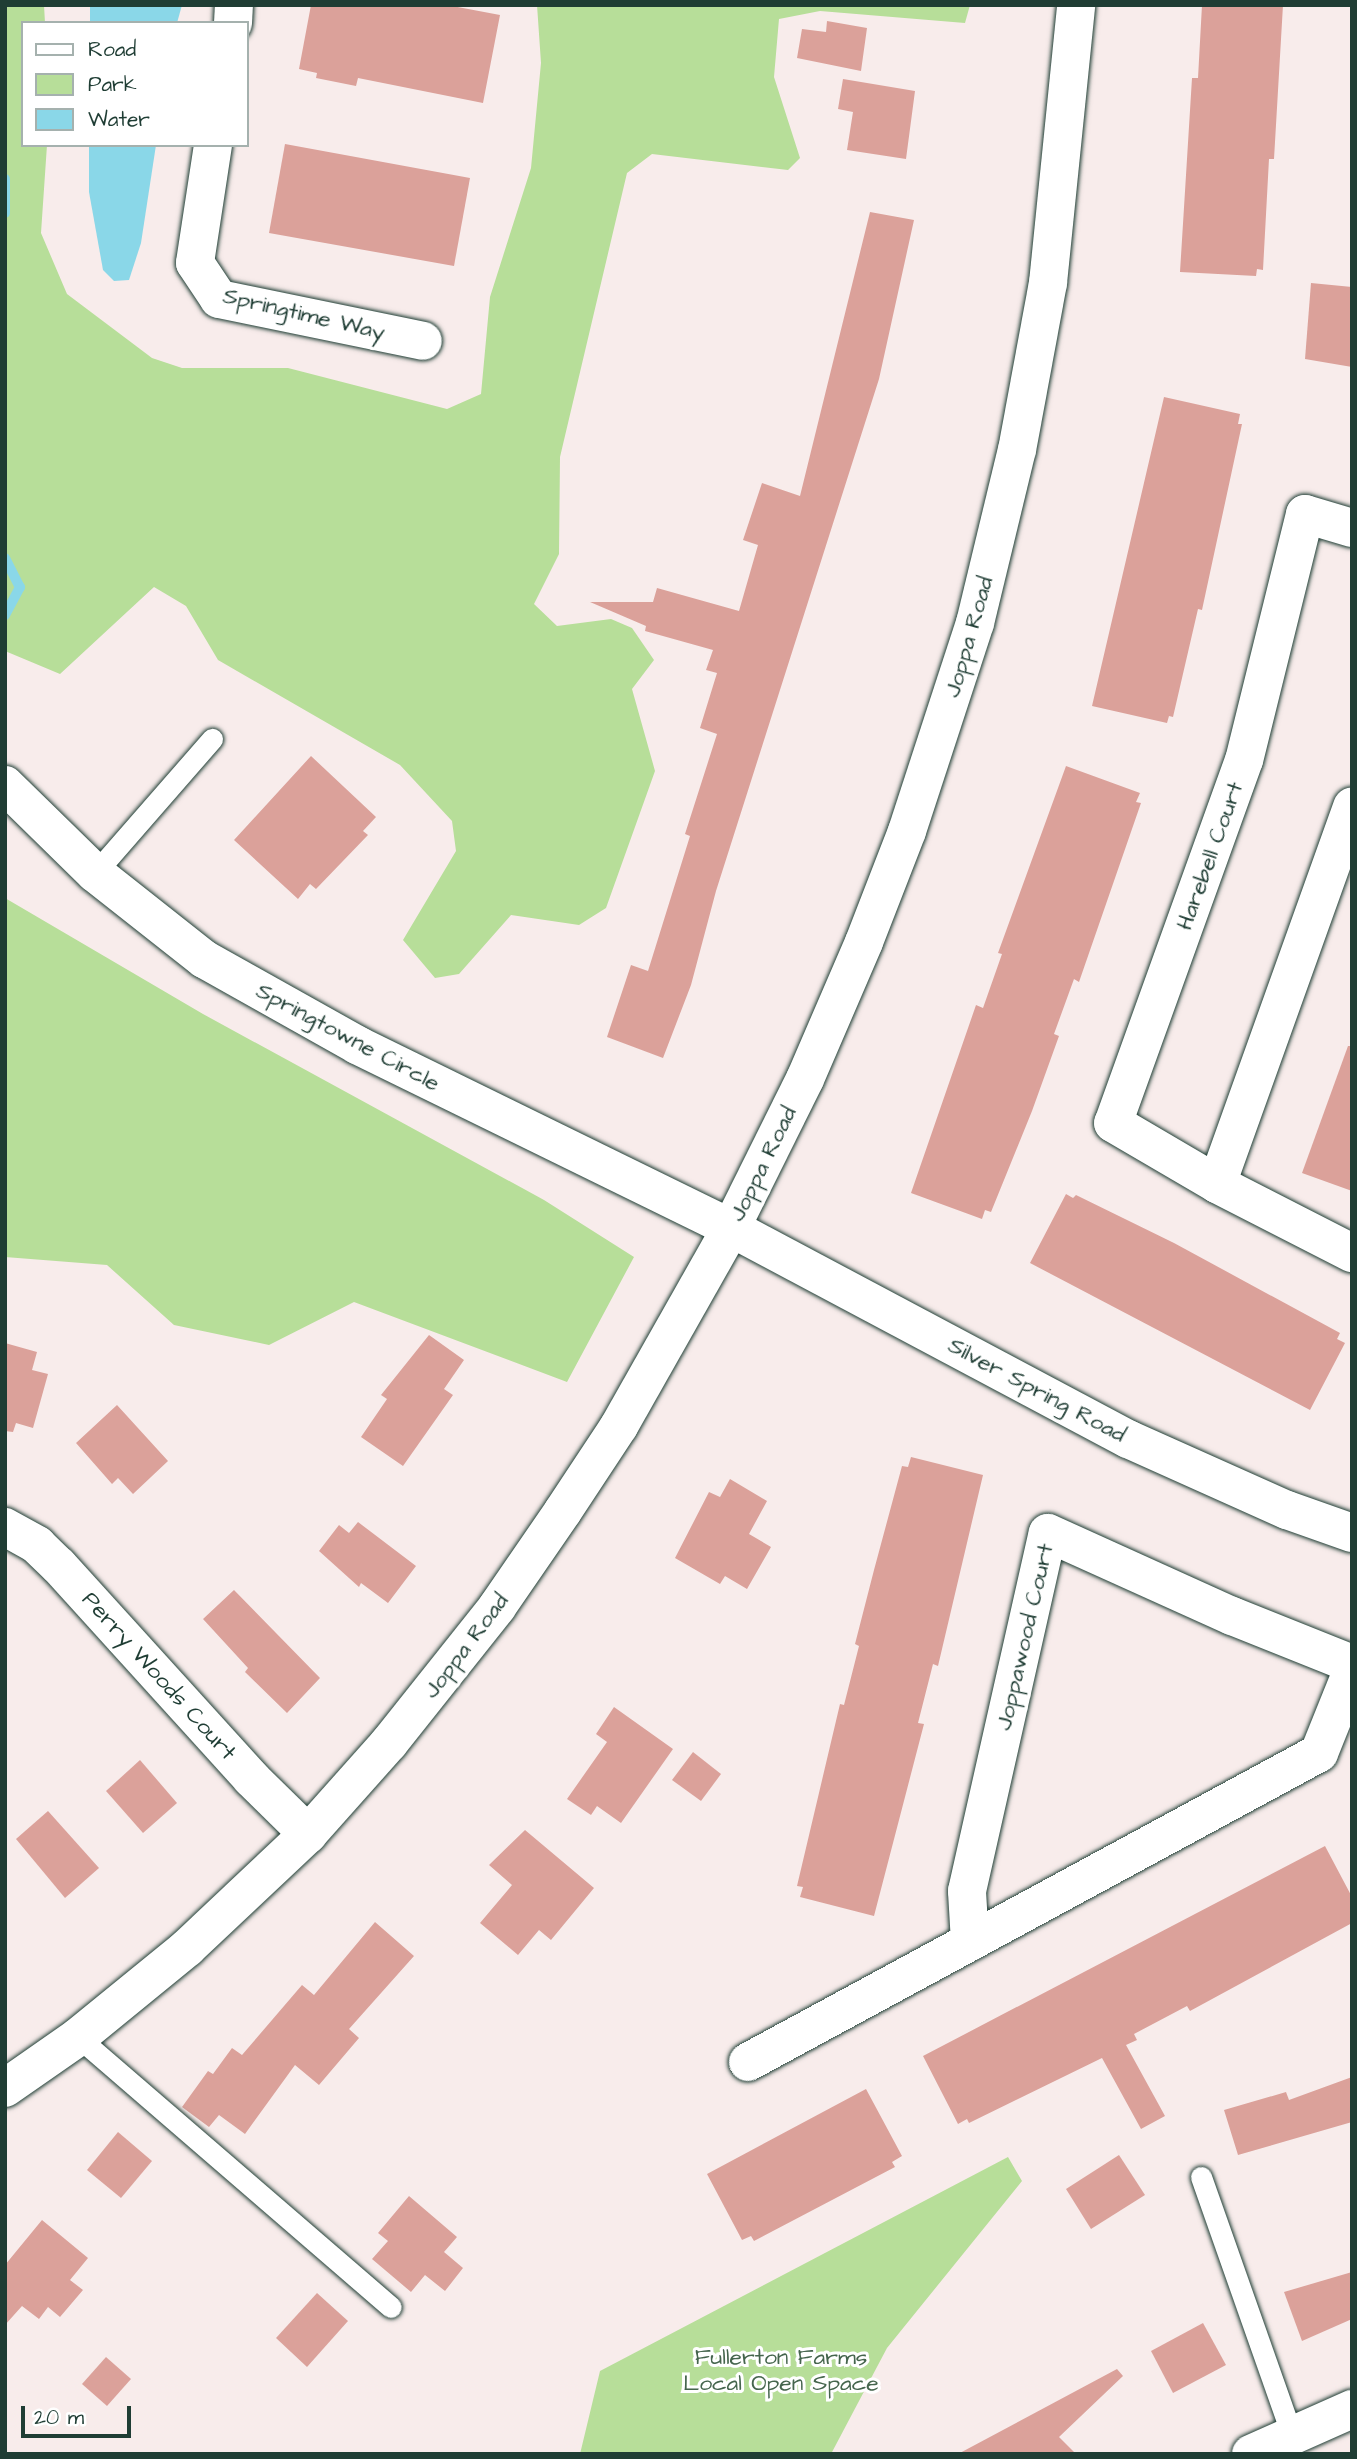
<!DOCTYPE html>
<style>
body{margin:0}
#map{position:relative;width:1357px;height:2459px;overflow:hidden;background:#f8eceb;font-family:"Architects Daughter",sans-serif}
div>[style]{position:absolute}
.green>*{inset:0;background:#b7de99}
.water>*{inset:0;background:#8ad7e8}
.stream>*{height:10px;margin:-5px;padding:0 5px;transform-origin:5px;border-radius:5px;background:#8ad7e8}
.building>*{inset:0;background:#dba19a}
.roads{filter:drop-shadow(0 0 2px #1f3d34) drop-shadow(0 0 2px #1f3d34)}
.lane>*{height:21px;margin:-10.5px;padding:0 10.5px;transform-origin:10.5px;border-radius:10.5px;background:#fff}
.street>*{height:38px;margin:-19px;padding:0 19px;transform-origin:19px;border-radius:19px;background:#fff}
.secondary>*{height:38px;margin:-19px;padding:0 19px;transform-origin:19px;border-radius:19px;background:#fff}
.primary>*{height:38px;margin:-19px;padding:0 19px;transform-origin:19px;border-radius:19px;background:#fff}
span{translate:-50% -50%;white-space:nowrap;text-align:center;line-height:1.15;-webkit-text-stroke:6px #fff;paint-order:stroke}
.street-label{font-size:23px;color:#1f3d34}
.park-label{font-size:23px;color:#45654d}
.frame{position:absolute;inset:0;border:7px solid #1f3d34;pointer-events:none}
.legend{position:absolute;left:21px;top:21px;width:228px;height:126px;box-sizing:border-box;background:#fff;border:2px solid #a5b1ae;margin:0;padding:9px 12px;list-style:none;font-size:21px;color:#1f3d34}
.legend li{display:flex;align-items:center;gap:14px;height:35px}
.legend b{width:35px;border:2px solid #a5b1ae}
.scale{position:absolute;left:21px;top:2406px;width:110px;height:32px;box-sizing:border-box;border:4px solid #1f3d34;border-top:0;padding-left:9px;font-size:21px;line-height:24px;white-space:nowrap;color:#1f3d34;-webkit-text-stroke:5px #fff;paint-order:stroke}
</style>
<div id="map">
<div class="green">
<div style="clip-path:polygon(5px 5px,44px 5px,45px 23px,23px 23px,23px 145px,47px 145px,41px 233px,67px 294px,152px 358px,182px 368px,288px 368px,447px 409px,481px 394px,490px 297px,531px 168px,541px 63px,537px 5px,970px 5px,965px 23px,820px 11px,779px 19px,774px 77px,800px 158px,788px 170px,652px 154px,627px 173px,560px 457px,559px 554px,534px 604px,557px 626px,611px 619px,632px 628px,654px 660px,632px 689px,655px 771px,606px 908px,579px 925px,511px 915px,459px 974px,435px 978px,403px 940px,456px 851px,452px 821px,400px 765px,218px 660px,186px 606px,154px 587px,60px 674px,5px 651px)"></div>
<div style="clip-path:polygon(5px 898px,203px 1014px,544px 1200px,634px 1257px,567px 1382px,354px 1302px,269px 1345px,174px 1325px,107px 1265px,5px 1257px)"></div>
<div style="clip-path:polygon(1008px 2157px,1022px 2181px,887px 2348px,831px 2454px,580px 2454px,600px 2371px)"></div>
</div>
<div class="water">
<div style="clip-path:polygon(90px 5px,182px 5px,177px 23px,90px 23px)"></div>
<div style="clip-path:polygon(89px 145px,156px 145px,141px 243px,129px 280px,114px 281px,103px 270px,89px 192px)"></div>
</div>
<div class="stream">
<div style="left:5px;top:179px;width:34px;rotate:90deg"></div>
<div style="left:5px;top:558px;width:33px;rotate:63deg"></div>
<div style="left:20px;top:587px;width:32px;rotate:118deg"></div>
</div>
<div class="building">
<div style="clip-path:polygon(311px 5px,447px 5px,500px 15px,483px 103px,358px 78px,356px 86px,316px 78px,317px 73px,299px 69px)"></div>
<div style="clip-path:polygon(1202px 5px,1283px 5px,1274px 159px,1269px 159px,1263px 270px,1257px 269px,1256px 276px,1180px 272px,1192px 78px,1198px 78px)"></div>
<div style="clip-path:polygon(827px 21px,867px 28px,861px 71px,797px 58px,802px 29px,826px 32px)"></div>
<div style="clip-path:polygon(843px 79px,915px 91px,906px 159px,847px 150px,853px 112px,838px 109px)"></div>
<div style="clip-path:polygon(285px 144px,470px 178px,454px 266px,269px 233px)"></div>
<div style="clip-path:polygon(870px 212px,914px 220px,879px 379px,716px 891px,691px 985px,663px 1058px,607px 1037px,631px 965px,648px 971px,690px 836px,685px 834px,717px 734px,700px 728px,717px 673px,706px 670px,713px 650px,645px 631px,646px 626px,590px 602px,653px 602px,657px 588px,739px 611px,758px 545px,743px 540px,762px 483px,800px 496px)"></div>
<div style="clip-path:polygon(1311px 283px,1352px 287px,1352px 367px,1305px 359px)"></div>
<div style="clip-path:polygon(1164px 397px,1240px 414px,1238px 424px,1242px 424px,1202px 610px,1198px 609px,1173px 717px,1169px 716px,1167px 723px,1092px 706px)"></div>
<div style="clip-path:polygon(311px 756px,376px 817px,363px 831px,368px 835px,316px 889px,310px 884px,298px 899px,234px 840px)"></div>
<div style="clip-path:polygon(1066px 766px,1140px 793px,1136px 802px,1141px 803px,1079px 982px,1074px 979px,1054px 1034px,1059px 1036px,1032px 1111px,991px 1212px,985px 1210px,982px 1219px,911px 1193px,976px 1005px,983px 1008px,1002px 954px,998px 953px)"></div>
<div style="clip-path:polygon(1348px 1046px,1352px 1046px,1352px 1191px,1302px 1173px)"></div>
<div style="clip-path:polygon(1066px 1194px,1073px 1198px,1076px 1195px,1174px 1243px,1340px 1333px,1337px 1339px,1345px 1343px,1310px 1410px,1030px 1263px)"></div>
<div style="clip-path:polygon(429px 1335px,464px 1360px,444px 1389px,453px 1395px,403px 1466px,361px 1437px,387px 1399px,381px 1395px)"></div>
<div style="clip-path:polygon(5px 1343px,37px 1352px,32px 1370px,48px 1374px,33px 1428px,16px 1423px,13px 1432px,5px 1431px)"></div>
<div style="clip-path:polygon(117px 1405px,168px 1461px,133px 1494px,118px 1478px,112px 1484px,76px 1443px)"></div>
<div style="clip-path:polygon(911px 1457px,983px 1475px,938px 1666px,933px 1664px,918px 1723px,924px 1724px,874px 1916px,800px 1897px,803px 1887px,797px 1886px,840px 1704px,844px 1705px,859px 1646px,855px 1644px,874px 1570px,902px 1466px,908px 1467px)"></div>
<div style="clip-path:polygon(730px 1479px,767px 1501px,749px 1534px,771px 1547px,747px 1589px,725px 1576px,720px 1584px,675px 1558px,709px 1492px,720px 1497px)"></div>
<div style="clip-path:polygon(358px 1522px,416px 1566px,388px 1603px,361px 1583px,359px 1587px,319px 1551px,339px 1525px,349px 1533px)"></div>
<div style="clip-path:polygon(234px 1590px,320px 1678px,287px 1713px,245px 1672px,248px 1668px,203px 1619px)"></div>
<div style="clip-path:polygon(614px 1707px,673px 1749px,621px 1823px,597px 1806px,591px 1815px,567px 1799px,607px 1742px,596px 1734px)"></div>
<div style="clip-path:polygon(693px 1752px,721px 1774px,701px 1801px,672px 1780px)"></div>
<div style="clip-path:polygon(140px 1760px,177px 1803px,143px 1833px,106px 1791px)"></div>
<div style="clip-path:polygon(48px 1811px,99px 1868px,65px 1898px,16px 1839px)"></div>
<div style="clip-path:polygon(525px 1830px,594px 1888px,551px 1940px,539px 1930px,518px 1955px,480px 1923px,512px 1885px,489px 1865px)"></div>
<div style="clip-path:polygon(1325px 1846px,1352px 1897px,1352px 1923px,1190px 2011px,1187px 2006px,1134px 2034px,1137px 2040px,1126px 2045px,1165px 2116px,1141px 2129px,1102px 2058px,969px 2123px,967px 2119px,958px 2124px,923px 2056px)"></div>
<div style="clip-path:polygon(375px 1922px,414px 1956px,349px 2029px,359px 2038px,319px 2085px,295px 2065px,245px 2134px,219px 2115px,209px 2127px,182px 2107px,208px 2071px,213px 2074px,232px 2048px,242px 2055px,302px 1985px,314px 1995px)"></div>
<div style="clip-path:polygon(1352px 2077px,1352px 2122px,1238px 2155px,1224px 2110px,1286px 2092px,1289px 2100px)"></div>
<div style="clip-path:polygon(866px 2089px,902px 2156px,892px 2162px,895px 2167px,754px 2241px,751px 2236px,742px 2240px,707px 2174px)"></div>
<div style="clip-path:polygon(118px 2132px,152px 2161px,121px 2198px,87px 2170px)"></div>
<div style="clip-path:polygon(1119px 2155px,1145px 2195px,1091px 2229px,1066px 2189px)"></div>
<div style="clip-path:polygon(409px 2196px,457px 2237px,444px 2252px,463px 2268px,445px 2291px,425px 2275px,411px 2292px,372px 2259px,388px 2241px,378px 2233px)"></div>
<div style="clip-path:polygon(42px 2220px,88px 2258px,70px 2280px,83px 2290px,60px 2317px,48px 2307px,39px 2319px,22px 2306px,5px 2325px,5px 2265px)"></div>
<div style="clip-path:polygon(1352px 2272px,1352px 2319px,1302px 2341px,1284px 2292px)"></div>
<div style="clip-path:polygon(317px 2293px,348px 2321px,307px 2367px,276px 2338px)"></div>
<div style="clip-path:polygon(1203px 2323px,1226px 2365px,1173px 2393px,1151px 2351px)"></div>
<div style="clip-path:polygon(106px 2357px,131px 2379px,107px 2406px,82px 2384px)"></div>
<div style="clip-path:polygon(1117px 2369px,1123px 2376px,1059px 2437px,1076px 2454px,958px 2454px)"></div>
</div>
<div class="roads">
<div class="lane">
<div style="left:95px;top:873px;width:178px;rotate:-48.9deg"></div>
<div style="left:78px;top:2037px;width:413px;rotate:40.8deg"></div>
<div style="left:1201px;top:2177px;width:274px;rotate:70.6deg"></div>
</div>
<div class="street">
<div style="left:233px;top:23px;width:18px;rotate:-87deg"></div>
<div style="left:213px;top:145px;width:119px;rotate:98.7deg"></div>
<div style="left:195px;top:263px;width:43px;rotate:56.3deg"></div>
<div style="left:219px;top:299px;width:208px;rotate:11.6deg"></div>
<div style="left:1352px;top:528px;width:49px;rotate:-163.4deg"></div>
<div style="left:1305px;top:514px;width:253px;rotate:103.9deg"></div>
<div style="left:1244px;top:760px;width:386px;rotate:109.8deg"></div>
<div style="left:1113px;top:1123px;width:121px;rotate:30.4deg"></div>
<div style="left:1217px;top:1184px;width:152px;rotate:27.1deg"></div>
<div style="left:5px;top:785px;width:126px;rotate:44.4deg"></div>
<div style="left:95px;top:873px;width:139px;rotate:38.3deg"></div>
<div style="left:204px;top:959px;width:176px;rotate:29.3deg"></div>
<div style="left:357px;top:1045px;width:416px;rotate:26.1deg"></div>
<div style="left:1217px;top:1184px;width:401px;rotate:-70.3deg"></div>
<div style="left:5px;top:1527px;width:37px;rotate:29deg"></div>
<div style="left:37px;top:1545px;width:30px;rotate:44deg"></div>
<div style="left:59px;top:1566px;width:286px;rotate:47.8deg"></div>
<div style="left:251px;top:1778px;width:80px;rotate:44.5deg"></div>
<div style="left:970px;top:1942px;width:51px;rotate:-93.4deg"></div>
<div style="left:967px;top:1891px;width:367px;rotate:-77.3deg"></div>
<div style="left:1048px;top:1533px;width:202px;rotate:24.3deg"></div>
<div style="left:1232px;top:1616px;width:129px;rotate:21.8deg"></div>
<div style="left:748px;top:2062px;width:649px;rotate:-28.42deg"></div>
<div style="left:1319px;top:1753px;width:88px;rotate:-68.1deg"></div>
<div style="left:1251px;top:2454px;width:111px;rotate:-24deg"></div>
</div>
<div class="secondary">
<div style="left:731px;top:1228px;width:450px;rotate:28deg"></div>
<div style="left:1128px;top:1439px;width:174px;rotate:24.1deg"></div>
<div style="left:1287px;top:1510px;width:69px;rotate:19.5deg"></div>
</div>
<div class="primary">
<div style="left:5px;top:2088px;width:89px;rotate:-34.9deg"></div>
<div style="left:78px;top:2037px;width:141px;rotate:-39.2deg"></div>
<div style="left:187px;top:1948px;width:166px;rotate:-43.3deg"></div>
<div style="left:308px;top:1834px;width:122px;rotate:-48.3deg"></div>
<div style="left:389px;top:1743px;width:174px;rotate:-51.5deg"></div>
<div style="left:497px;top:1607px;width:116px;rotate:-55.5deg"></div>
<div style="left:563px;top:1511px;width:102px;rotate:-56.6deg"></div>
<div style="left:619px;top:1426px;width:227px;rotate:-60.5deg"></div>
<div style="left:731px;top:1228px;width:166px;rotate:-63.6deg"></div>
<div style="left:805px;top:1079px;width:149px;rotate:-66.7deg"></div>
<div style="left:864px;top:942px;width:119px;rotate:-68.8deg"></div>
<div style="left:907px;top:831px;width:219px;rotate:-71.9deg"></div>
<div style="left:975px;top:623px;width:178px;rotate:-76.4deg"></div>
<div style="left:1017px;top:450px;width:170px;rotate:-79.5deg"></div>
<div style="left:1048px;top:283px;width:279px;rotate:-84.2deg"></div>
</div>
</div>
<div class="street-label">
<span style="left:304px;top:314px;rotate:13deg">Springtime Way</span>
<span style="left:969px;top:637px;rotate:-74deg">Joppa Road</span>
<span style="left:1210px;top:856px;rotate:-70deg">Harebell Court</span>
<span style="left:348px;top:1037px;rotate:28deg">Springtowne Circle</span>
<span style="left:763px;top:1164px;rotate:-64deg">Joppa Road</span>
<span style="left:1037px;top:1390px;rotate:28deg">Silver Spring Road</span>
<span style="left:1025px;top:1637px;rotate:-77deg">Joppawood Court</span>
<span style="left:466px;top:1646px;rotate:-53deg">Joppa Road</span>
<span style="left:159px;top:1676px;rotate:48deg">Perry Woods Court</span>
</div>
<div class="park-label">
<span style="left:781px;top:2370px">Fullerton Farms<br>Local Open Space</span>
</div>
<div class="frame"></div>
<ul class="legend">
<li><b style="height:9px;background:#fff"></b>Road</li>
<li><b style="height:19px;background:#b7de99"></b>Park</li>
<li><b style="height:19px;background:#8ad7e8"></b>Water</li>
</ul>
<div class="scale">20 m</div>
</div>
